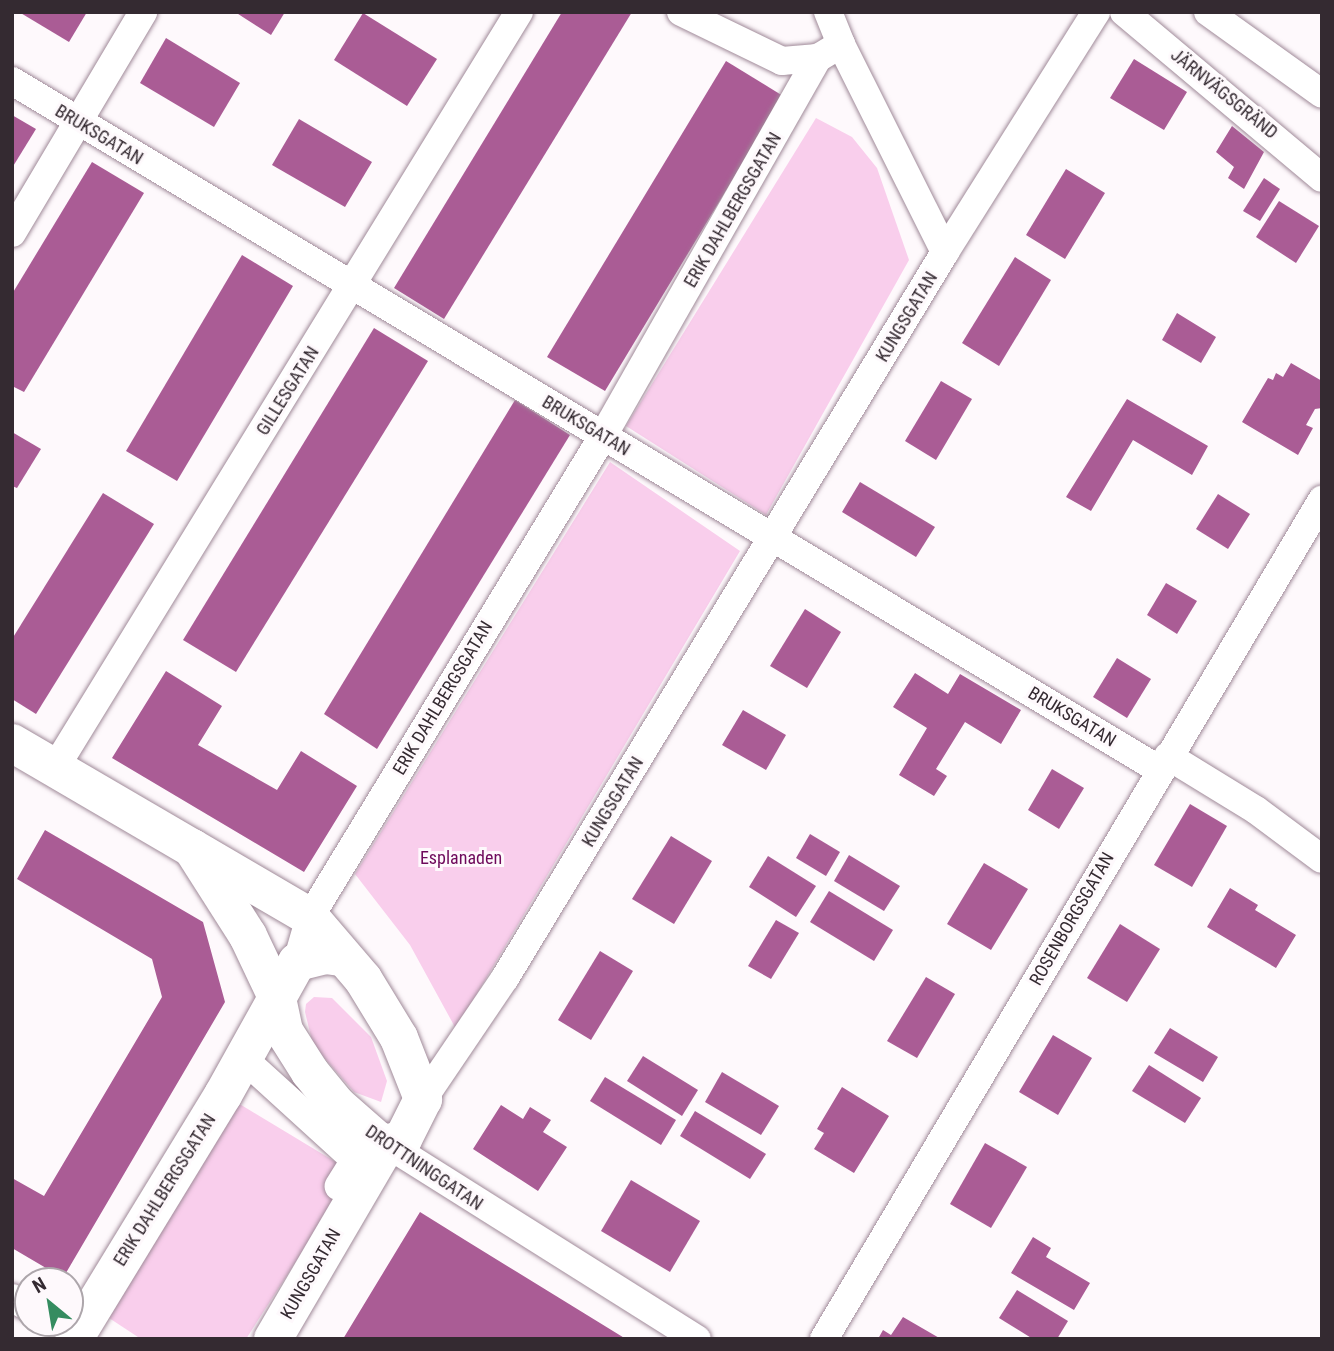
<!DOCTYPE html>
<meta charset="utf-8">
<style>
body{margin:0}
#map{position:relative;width:1334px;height:1351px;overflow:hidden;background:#fef9fc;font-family:"Roboto Condensed",sans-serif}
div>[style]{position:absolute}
.green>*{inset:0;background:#f9ceec}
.building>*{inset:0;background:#aa5c95}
.roads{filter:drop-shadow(0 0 2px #a08a99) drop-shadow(0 0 2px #a08a99)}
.street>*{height:28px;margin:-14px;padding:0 14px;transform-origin:14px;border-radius:14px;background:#fff}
.secondary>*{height:38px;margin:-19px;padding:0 19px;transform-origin:19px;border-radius:19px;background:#fff}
span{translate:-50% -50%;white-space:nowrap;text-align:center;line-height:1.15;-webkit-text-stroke:6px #fef9fc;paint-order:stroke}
.street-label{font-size:18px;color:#342a31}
.park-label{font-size:18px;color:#6e095b}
.frame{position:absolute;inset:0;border:14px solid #342a31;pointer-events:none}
.north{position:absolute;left:14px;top:1267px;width:70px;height:70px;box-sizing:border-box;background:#fef9fc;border:2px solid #ada6ab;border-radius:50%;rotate:330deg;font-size:19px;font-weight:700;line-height:28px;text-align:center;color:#342a31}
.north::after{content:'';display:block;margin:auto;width:24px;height:32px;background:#358c60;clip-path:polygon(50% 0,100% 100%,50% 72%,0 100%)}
</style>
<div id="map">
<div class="green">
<div style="clip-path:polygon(816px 118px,852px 137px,877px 168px,909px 260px,766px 515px,626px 426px)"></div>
<div style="clip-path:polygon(610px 462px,740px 551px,456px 1029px,410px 945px,355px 874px)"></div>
<div style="clip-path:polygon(314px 997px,332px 998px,371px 1037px,387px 1081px,381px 1102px,354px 1092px,313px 1045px,305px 1012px,306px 1004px)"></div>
<div style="clip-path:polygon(233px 1100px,344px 1167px,338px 1196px,246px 1339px,141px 1339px,106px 1316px)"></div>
</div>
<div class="building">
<div style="clip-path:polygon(19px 12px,87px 12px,69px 42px)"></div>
<div style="clip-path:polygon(235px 12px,285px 12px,271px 35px)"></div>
<div style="clip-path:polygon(562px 12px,632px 12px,444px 319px,394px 288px)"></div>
<div style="clip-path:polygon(363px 13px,437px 59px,407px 106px,334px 60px)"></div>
<div style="clip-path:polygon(166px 38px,240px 83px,214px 127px,140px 83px)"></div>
<div style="clip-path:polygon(1134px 59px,1187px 92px,1164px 130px,1110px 98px)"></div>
<div style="clip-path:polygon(726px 61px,783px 96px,605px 391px,547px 357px)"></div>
<div style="clip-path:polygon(12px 115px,36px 129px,12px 168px)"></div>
<div style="clip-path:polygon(299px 119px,372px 162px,345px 207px,272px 165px)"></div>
<div style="clip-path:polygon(1232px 126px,1264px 152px,1244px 189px,1228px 178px,1234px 167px,1216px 152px)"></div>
<div style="clip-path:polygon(92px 162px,144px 193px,24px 392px,12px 386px,12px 294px)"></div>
<div style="clip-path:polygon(1066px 169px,1105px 193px,1065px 259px,1026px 235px)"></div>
<div style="clip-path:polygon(1264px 178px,1280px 189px,1260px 221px,1243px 211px)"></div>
<div style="clip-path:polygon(1279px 201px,1319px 226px,1296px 263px,1256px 237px)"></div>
<div style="clip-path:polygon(242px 255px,293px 286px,177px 481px,126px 451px)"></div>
<div style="clip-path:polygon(1015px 257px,1051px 280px,999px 366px,962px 343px)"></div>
<div style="clip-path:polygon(1177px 313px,1216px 337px,1201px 363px,1162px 340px)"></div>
<div style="clip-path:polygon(374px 328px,428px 361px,236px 672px,183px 640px)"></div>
<div style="clip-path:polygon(1291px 363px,1322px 381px,1322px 408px,1315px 409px,1306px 425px,1313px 428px,1298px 455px,1242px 422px,1268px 378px,1273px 380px,1276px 373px,1283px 377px)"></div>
<div style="clip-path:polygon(941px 381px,972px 399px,936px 460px,905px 441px)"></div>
<div style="clip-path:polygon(1127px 399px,1208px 446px,1192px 475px,1133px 440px,1091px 511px,1066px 497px)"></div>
<div style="clip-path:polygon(515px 400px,570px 435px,377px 749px,324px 714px)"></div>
<div style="clip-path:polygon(12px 432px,41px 449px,17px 488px,12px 486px)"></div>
<div style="clip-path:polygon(860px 482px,935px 527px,916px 557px,842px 512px)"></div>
<div style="clip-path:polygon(103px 493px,154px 524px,36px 714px,12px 699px,12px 639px)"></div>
<div style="clip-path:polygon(1218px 494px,1250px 514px,1228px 549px,1196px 529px)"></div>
<div style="clip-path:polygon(1166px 583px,1197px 601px,1177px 634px,1147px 615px)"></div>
<div style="clip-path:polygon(805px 609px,841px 632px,807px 688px,770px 666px)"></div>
<div style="clip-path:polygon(1117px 658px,1151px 679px,1127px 718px,1093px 697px)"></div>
<div style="clip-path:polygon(166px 671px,222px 706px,198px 745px,277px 790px,301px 751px,357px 786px,304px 872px,112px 758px)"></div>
<div style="clip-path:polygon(915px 673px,948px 694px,960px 674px,1021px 710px,1001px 744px,965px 722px,936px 769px,947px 776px,934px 796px,899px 775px,927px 728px,893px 707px)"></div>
<div style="clip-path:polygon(743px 710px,786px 735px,766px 770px,722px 745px)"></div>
<div style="clip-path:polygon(1052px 769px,1084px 788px,1059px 829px,1028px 810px)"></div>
<div style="clip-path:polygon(1190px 804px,1227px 826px,1192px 887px,1154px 865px)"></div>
<div style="clip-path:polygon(45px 830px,203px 922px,225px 1002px,63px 1278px,12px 1248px,12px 1178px,44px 1196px,162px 997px,152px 959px,17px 879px)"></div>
<div style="clip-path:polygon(810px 834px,840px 852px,826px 876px,796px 858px)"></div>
<div style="clip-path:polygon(671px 836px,712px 861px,674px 924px,632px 899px)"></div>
<div style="clip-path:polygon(849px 855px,900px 886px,884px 911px,834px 881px)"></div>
<div style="clip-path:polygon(768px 856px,816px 886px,796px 917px,749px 887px)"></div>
<div style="clip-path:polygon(984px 863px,1028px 889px,991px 950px,947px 924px)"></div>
<div style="clip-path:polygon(1230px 888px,1258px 905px,1255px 910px,1296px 935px,1276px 968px,1207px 927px)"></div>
<div style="clip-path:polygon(829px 891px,893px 930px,874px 961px,810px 922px)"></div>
<div style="clip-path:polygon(776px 920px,799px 933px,771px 979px,748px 966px)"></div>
<div style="clip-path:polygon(1120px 924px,1160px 949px,1127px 1002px,1087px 978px)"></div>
<div style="clip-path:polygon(600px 951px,633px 971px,591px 1040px,558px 1020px)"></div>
<div style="clip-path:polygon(926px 977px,955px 994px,917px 1058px,887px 1041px)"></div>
<div style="clip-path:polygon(1170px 1028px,1218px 1057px,1203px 1082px,1154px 1053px)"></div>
<div style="clip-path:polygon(1053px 1035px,1092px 1058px,1058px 1115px,1019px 1092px)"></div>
<div style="clip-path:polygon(643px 1056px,698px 1090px,682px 1116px,627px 1081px)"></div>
<div style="clip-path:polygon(1149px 1065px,1201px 1098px,1185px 1123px,1132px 1091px)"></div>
<div style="clip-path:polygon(722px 1072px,779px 1106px,761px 1135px,705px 1102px)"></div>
<div style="clip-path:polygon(605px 1077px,676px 1120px,661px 1145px,590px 1101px)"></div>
<div style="clip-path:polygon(842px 1087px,889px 1116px,854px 1173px,814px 1149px,824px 1133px,817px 1129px)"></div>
<div style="clip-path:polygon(501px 1105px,523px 1119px,530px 1107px,551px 1120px,543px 1132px,567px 1147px,538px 1191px,473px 1149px)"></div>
<div style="clip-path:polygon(695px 1111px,766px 1154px,750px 1179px,680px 1136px)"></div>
<div style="clip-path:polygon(985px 1143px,1027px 1167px,991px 1228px,950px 1204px)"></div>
<div style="clip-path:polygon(631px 1180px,700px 1221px,670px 1272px,601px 1231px)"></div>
<div style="clip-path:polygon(420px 1212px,465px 1240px,626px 1339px,343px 1339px)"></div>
<div style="clip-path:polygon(1033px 1237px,1051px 1248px,1046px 1257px,1090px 1283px,1074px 1310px,1011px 1273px)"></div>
<div style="clip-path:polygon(1017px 1290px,1068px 1321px,1057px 1339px,1033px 1339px,999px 1318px)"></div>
<div style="clip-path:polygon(903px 1317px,941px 1339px,878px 1339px,883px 1330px,891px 1335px)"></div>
</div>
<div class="roads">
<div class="street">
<div style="left:681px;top:12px;width:112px;rotate:25.9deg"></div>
<div style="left:782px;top:61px;width:36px;rotate:-5deg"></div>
<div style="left:818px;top:58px;width:27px;rotate:-31deg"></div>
<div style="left:841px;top:44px;width:35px;rotate:-112deg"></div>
<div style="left:1124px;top:12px;width:258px;rotate:40deg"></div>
<div style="left:1208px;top:12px;width:140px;rotate:35.7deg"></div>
<div style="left:12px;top:81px;width:1339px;rotate:30.97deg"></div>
<div style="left:12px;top:233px;width:257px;rotate:-59.3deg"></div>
<div style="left:945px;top:252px;width:284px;rotate:-57.8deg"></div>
<div style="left:1168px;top:756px;width:103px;rotate:31.5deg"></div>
<div style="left:1256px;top:810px;width:82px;rotate:36.6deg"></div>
<div style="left:55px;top:768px;width:887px;rotate:-58.46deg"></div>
<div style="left:297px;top:962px;width:47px;rotate:-73.9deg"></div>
<div style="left:310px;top:917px;width:563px;rotate:-58.65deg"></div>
<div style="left:603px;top:436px;width:435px;rotate:-60.4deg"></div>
<div style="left:256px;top:1070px;width:134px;rotate:42.3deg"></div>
<div style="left:355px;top:1160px;width:31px;rotate:122deg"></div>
<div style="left:423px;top:1099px;width:146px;rotate:-55.9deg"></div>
<div style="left:505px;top:978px;width:849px;rotate:-58.78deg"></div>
<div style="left:945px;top:252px;width:233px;rotate:-116.6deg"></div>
<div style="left:387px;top:1144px;width:366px;rotate:32.2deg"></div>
<div style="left:12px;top:1298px;width:18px;rotate:29deg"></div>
<div style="left:824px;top:1339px;width:976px;rotate:-59.31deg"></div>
</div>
<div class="secondary">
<div style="left:12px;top:743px;width:208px;rotate:30.3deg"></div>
<div style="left:192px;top:848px;width:137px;rotate:30.3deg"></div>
<div style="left:310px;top:917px;width:82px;rotate:49.5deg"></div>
<div style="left:363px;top:979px;width:69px;rotate:58.6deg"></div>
<div style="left:399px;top:1038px;width:66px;rotate:68.5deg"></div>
<div style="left:423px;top:1099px;width:45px;rotate:116.6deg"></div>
<div style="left:403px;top:1139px;width:17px;rotate:163deg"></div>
<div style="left:387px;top:1144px;width:11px;rotate:-158deg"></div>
<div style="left:377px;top:1140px;width:53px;rotate:-138.8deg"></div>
<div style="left:337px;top:1105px;width:43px;rotate:-129.3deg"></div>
<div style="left:310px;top:1072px;width:49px;rotate:-122.4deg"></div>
<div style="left:284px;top:1031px;width:35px;rotate:-102deg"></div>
<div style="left:277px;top:997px;width:68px;rotate:-115.4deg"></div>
<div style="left:248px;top:936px;width:104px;rotate:-122.5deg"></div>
<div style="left:74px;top:1339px;width:286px;rotate:-58.6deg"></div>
<div style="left:223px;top:1095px;width:152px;rotate:-60.9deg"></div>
<div style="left:297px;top:962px;width:29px;rotate:-14deg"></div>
<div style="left:325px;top:955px;width:17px;rotate:7deg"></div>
<div style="left:273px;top:1339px;width:226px;rotate:-59.7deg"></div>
</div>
</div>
<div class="street-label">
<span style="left:1224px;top:94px;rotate:39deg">JÄRNVÄGSGRÄND</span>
<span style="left:99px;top:135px;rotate:31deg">BRUKSGATAN</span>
<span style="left:733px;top:210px;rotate:-60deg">ERIK DAHLBERGSGATAN</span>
<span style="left:907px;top:317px;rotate:-59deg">KUNGSGATAN</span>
<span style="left:288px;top:391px;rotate:-58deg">GILLESGATAN</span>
<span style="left:586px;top:426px;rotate:31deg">BRUKSGATAN</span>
<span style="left:443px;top:698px;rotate:-59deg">ERIK DAHLBERGSGATAN</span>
<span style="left:1072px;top:717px;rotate:31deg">BRUKSGATAN</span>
<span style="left:613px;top:802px;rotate:-59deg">KUNGSGATAN</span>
<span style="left:1072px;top:919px;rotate:-60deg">ROSENBORGSGATAN</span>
<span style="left:424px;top:1168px;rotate:34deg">DROTTNINGGATAN</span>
<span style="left:165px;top:1190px;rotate:-58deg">ERIK DAHLBERGSGATAN</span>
<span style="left:311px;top:1274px;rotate:-60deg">KUNGSGATAN</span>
</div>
<div class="park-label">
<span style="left:461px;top:858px">Esplanaden</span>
</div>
<div class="frame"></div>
<div class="north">N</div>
</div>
